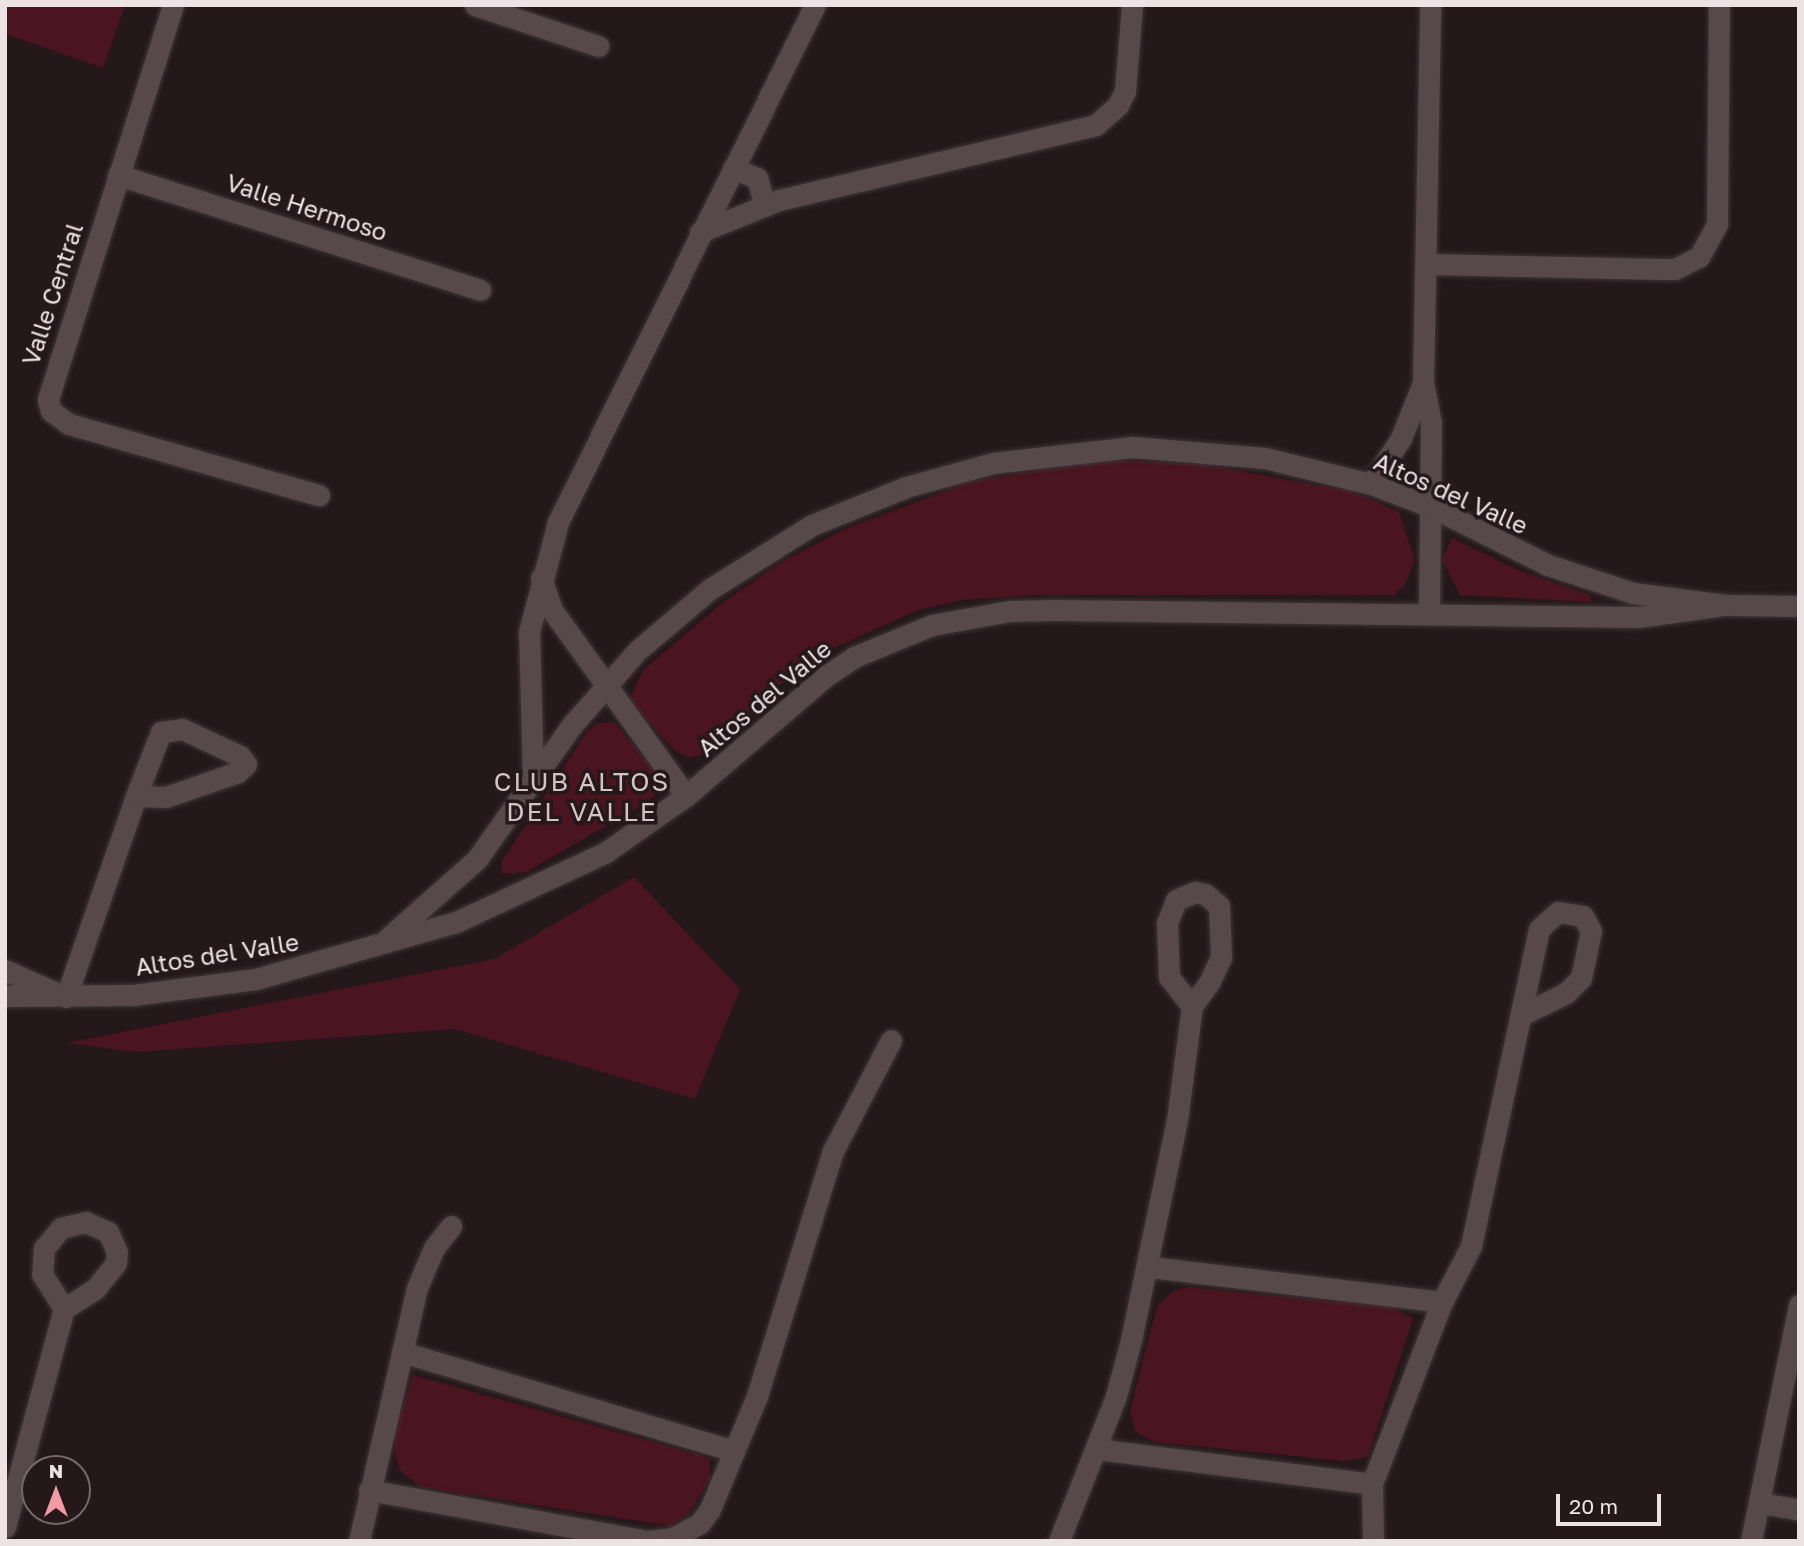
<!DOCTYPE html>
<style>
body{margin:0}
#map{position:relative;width:1804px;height:1546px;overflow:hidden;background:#25181a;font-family:"Golos Text",sans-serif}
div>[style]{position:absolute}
.green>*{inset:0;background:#4a1420}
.roads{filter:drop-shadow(0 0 2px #3e3536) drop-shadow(0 0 2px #3e3536)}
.street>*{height:21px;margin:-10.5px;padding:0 10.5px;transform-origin:10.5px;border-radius:10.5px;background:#57484a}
span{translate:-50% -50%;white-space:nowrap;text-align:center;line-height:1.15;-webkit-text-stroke:7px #25181a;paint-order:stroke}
.street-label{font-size:24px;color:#ede3e4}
.neighbourhood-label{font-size:26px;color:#d4c2c4;letter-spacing:2px}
.frame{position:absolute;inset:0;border:7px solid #ede3e4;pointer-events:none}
.north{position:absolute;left:21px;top:1455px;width:70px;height:70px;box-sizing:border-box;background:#25181a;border:2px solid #75696b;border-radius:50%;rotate:0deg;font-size:19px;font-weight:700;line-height:28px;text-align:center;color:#ede3e4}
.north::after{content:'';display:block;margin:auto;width:24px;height:32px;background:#f39aa7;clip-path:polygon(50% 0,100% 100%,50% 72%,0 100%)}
.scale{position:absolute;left:1556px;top:1494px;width:105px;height:32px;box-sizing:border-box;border:4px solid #ede3e4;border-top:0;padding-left:9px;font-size:21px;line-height:24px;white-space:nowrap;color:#ede3e4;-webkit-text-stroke:5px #25181a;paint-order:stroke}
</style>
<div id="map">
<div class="green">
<div style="clip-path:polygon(5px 5px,125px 5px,103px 68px,5px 34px)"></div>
<div style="clip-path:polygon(1111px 460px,1202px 464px,1355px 492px,1399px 512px,1415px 560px,1406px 583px,1394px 595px,1036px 595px,963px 600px,918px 610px,830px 650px,781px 684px,703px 755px,687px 757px,674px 750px,629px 701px,643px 670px,722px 603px,783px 561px,845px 529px,971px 481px)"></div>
<div style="clip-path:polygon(1452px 538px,1523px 572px,1590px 595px,1592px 602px,1460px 595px,1442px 560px)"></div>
<div style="clip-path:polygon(614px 722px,656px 772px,658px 791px,649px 801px,526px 872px,502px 874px,502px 861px,588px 730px,598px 723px)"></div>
<div style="clip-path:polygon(634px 877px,740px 989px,695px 1099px,455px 1029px,136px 1052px,67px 1043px,494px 959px)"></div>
<div style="clip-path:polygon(1187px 1287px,1392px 1307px,1413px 1318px,1368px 1457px,1344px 1461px,1154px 1442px,1136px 1432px,1130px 1411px,1157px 1306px,1173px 1291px)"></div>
<div style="clip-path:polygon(413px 1375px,700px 1455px,710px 1459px,710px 1479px,689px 1514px,671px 1526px,420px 1487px,400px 1470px,395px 1455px,395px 1431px)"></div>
</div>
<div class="roads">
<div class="street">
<div style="left:173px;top:5px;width:414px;rotate:107.6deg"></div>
<div style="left:48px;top:400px;width:11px;rotate:75deg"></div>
<div style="left:51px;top:411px;width:22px;rotate:36deg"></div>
<div style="left:69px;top:424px;width:260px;rotate:15.9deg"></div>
<div style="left:475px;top:5px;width:130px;rotate:18.4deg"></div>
<div style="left:733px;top:168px;width:26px;rotate:23deg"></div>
<div style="left:757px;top:178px;width:29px;rotate:74deg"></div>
<div style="left:118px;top:175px;width:380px;rotate:17.6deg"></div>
<div style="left:700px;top:232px;width:85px;rotate:-22.1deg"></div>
<div style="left:779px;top:200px;width:326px;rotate:-13.3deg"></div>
<div style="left:1096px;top:125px;width:30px;rotate:-42deg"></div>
<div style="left:1118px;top:105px;width:16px;rotate:-63deg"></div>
<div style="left:1125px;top:91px;width:86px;rotate:-85.3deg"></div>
<div style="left:1427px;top:264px;width:234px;rotate:1.2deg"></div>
<div style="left:1661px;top:269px;width:14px"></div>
<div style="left:1675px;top:269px;width:27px;rotate:-27deg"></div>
<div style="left:1699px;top:257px;width:38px;rotate:-61deg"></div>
<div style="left:1717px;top:224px;width:219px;rotate:-89.5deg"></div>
<div style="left:1371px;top:484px;width:55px;rotate:-56.9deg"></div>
<div style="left:1401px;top:438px;width:59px;rotate:-68.2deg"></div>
<div style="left:541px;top:578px;width:34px;rotate:71deg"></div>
<div style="left:552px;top:610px;width:229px;rotate:54.2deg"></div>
<div style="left:1429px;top:614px;width:191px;rotate:-89.4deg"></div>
<div style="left:1431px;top:423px;width:41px;rotate:-101.3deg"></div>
<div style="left:1423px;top:383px;width:378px;rotate:-88.9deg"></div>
<div style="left:533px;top:781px;width:149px;rotate:-91.5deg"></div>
<div style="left:529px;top:632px;width:114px;rotate:-75.2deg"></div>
<div style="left:558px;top:522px;width:577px;rotate:-63.57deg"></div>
<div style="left:387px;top:939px;width:120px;rotate:-41.6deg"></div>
<div style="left:477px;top:859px;width:164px;rotate:-54.7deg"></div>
<div style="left:572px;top:725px;width:100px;rotate:-48.7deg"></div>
<div style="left:638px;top:650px;width:94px;rotate:-40.3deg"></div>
<div style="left:710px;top:589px;width:120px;rotate:-32.1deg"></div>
<div style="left:812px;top:525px;width:101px;rotate:-22deg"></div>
<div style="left:906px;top:487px;width:90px;rotate:-15.4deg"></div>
<div style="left:993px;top:463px;width:141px;rotate:-6.5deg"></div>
<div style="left:1133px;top:447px;width:132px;rotate:4.8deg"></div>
<div style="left:1265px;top:458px;width:109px;rotate:13.8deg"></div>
<div style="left:1371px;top:484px;width:65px;rotate:20.7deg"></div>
<div style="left:1432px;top:507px;width:130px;rotate:26.6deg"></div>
<div style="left:1548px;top:565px;width:89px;rotate:18.2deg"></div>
<div style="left:1633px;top:593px;width:93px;rotate:7.4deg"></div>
<div style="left:1725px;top:605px;width:74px;rotate:0.8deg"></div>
<div style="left:5px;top:970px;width:54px;rotate:24.2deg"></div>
<div style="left:5px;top:996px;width:128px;rotate:-0.4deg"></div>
<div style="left:133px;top:995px;width:124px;rotate:-7.4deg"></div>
<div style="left:256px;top:979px;width:208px;rotate:-15.9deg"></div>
<div style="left:456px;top:922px;width:166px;rotate:-25deg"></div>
<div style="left:606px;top:852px;width:98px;rotate:-35deg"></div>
<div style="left:686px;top:796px;width:184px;rotate:-40.6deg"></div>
<div style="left:826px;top:676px;width:34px;rotate:-34deg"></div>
<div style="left:854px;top:657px;width:84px;rotate:-22.3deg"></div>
<div style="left:932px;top:625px;width:78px;rotate:-10.3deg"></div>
<div style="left:1009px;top:611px;width:45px;rotate:-1.3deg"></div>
<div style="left:1054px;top:610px;width:584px;rotate:0.69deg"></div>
<div style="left:1638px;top:617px;width:88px;rotate:-7.9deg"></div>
<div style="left:66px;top:997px;width:213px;rotate:-70.8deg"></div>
<div style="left:136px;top:796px;width:69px;rotate:-68.7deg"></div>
<div style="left:161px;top:732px;width:21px;rotate:-8deg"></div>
<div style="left:182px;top:729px;width:64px;rotate:25deg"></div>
<div style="left:240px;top:756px;width:10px;rotate:53deg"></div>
<div style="left:246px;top:764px;width:11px;rotate:135deg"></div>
<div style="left:238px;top:772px;width:76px;rotate:160.9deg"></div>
<div style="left:166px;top:797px;width:30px;rotate:-178deg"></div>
<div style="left:1150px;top:1267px;width:294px;rotate:6.8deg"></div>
<div style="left:402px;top:1352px;width:346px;rotate:16.6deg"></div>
<div style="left:1096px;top:1449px;width:278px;rotate:7.2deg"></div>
<div style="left:369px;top:1490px;width:282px;rotate:10.4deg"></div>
<div style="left:646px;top:1541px;width:27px;rotate:-6deg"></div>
<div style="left:673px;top:1538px;width:31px;rotate:-29deg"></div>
<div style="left:700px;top:1523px;width:17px;rotate:-54deg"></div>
<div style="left:710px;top:1509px;width:122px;rotate:-67.4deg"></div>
<div style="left:757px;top:1396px;width:257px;rotate:-72.8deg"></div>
<div style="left:833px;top:1151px;width:125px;rotate:-62.4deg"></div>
<div style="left:1761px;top:1503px;width:39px;rotate:10deg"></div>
<div style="left:5px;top:1527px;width:226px;rotate:-74.9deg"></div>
<div style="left:64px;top:1309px;width:37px;rotate:-33deg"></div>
<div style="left:95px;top:1289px;width:33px;rotate:-51deg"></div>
<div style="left:116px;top:1263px;width:11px;rotate:-85deg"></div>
<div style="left:117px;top:1252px;width:22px;rotate:-114deg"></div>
<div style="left:108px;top:1232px;width:24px;rotate:-156deg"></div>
<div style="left:86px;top:1222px;width:26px;rotate:167deg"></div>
<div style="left:61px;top:1228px;width:26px;rotate:130deg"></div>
<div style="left:44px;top:1248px;width:26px;rotate:94deg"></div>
<div style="left:42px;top:1274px;width:41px;rotate:57.8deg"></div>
<div style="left:359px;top:1541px;width:260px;rotate:-77.1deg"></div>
<div style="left:417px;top:1288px;width:43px;rotate:-67deg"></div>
<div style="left:434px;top:1248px;width:28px;rotate:-52deg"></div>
<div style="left:1059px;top:1541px;width:156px;rotate:-68.5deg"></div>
<div style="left:1116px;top:1396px;width:58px;rotate:-75deg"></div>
<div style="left:1131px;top:1340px;width:225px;rotate:-78.2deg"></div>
<div style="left:1177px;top:1120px;width:115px;rotate:-82.5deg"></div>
<div style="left:1192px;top:1006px;width:29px;rotate:-54deg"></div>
<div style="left:1209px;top:983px;width:29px;rotate:-65deg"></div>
<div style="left:1221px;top:957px;width:51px;rotate:-92.2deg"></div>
<div style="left:1219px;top:906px;width:18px;rotate:-139deg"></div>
<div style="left:1205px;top:894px;width:10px;rotate:-169deg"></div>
<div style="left:1195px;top:892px;width:21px;rotate:157deg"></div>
<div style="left:1176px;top:900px;width:25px;rotate:111deg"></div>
<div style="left:1167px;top:923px;width:54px;rotate:87.9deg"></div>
<div style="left:1169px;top:977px;width:37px;rotate:52deg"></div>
<div style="left:1373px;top:1541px;width:57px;rotate:-91deg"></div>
<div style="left:1372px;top:1484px;width:195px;rotate:-69deg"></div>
<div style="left:1442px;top:1302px;width:63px;rotate:-62.6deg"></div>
<div style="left:1471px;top:1246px;width:324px;rotate:-77.9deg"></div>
<div style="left:1539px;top:929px;width:25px;rotate:-42deg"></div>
<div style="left:1558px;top:912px;width:25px;rotate:9deg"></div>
<div style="left:1583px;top:916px;width:17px;rotate:62deg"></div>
<div style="left:1591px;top:931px;width:48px;rotate:102deg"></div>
<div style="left:1581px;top:978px;width:21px;rotate:135deg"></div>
<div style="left:1566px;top:993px;width:50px;rotate:153.9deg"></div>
<div style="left:1751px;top:1541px;width:241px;rotate:-78.5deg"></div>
</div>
</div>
<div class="street-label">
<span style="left:307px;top:207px;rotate:18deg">Valle Hermoso</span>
<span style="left:52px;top:294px;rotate:-72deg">Valle Central</span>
<span style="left:1451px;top:493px;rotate:24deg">Altos del Valle</span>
<span style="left:764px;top:698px;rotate:-40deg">Altos del Valle</span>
<span style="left:217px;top:954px;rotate:-9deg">Altos del Valle</span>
</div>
<div class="neighbourhood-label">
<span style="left:582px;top:797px">CLUB ALTOS<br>DEL VALLE</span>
</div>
<div class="frame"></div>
<div class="north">N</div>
<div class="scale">20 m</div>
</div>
